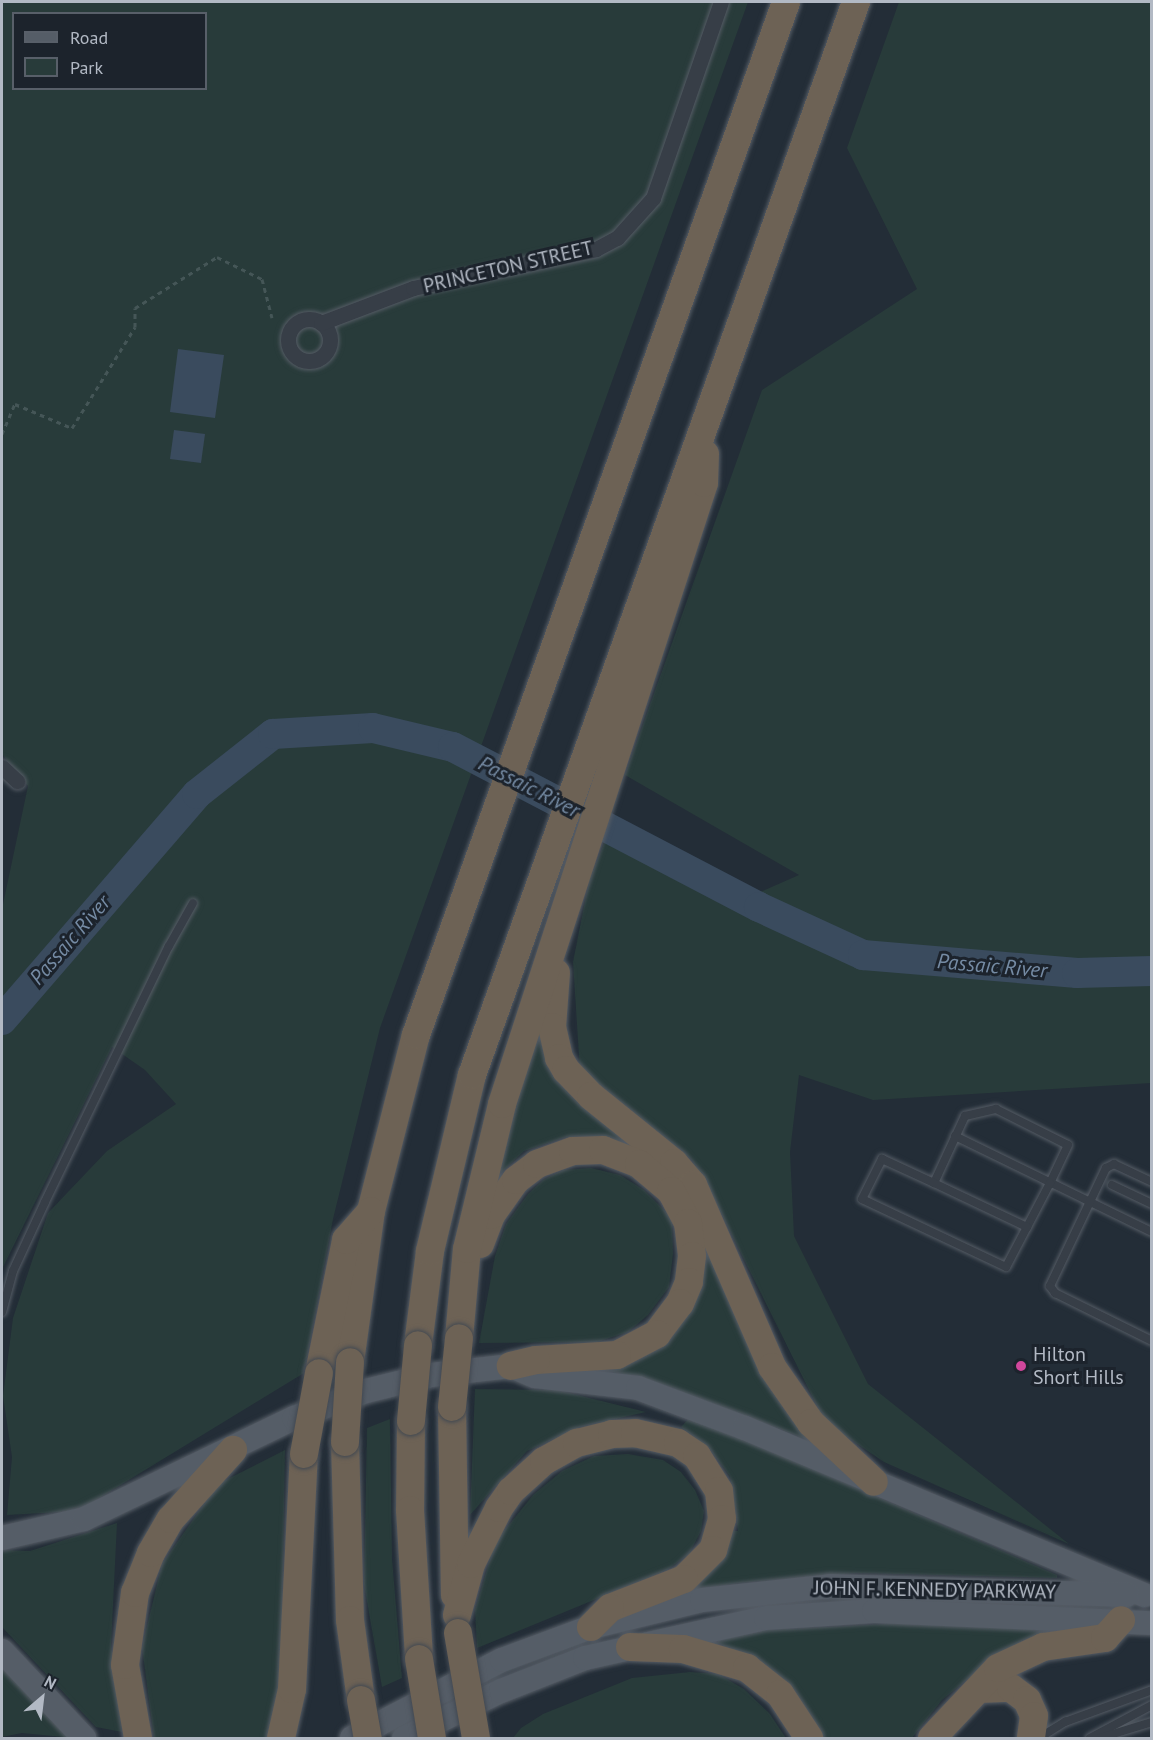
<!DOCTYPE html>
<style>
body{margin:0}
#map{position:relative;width:1153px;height:1740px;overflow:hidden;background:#232d37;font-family:"PT Sans",sans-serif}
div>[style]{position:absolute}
.green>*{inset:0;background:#283b3a}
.water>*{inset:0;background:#3a4b5e}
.river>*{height:30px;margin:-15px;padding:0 15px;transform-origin:15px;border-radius:15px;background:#3a4b5e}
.path>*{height:3px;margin-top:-1.5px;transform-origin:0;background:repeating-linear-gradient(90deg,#455657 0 4.5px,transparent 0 9px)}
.roads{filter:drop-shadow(0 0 2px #555c65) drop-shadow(0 0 2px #555c65)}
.lane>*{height:8px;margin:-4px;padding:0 4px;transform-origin:4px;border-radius:4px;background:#373e47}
.street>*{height:15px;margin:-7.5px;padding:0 7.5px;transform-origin:7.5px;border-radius:7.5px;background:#373e47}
.street>.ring{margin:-7.5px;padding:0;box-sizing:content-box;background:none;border:15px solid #373e47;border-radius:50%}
.primary>*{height:24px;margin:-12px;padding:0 12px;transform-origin:12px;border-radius:12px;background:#555d67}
.highway>*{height:28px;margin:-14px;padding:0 14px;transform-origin:14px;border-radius:14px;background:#6d6255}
.bridges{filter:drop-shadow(0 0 2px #424952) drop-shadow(0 0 2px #424952)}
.highway-bridge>*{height:28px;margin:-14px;padding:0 14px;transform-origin:14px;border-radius:14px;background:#6d6255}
.dots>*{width:16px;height:16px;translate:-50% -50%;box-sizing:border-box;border:3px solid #1c232c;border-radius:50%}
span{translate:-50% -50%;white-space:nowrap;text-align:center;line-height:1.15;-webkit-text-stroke:6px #1c232c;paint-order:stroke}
.street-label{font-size:20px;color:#b2b9c4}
.poi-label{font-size:20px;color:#b2b9c4}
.left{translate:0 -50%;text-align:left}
.water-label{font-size:21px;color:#758ba4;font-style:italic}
.frame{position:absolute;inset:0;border:3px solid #b2b9c4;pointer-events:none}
.legend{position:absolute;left:12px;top:12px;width:195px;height:78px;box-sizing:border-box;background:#1c232c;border:2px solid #585f69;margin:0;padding:8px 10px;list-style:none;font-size:18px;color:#b2b9c4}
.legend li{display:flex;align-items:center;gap:12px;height:30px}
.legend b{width:30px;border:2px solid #585f69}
.north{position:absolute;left:12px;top:1668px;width:60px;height:60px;-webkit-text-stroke:4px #1c232c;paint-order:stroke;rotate:28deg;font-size:16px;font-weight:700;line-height:24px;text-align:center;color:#b2b9c4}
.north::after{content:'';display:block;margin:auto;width:21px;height:27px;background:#b2b9c4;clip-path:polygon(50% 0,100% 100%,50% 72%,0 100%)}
</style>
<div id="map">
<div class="green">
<div style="clip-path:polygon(evenodd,2px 2px,748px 2px,380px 1028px,333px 1219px,304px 1373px,78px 1511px,7px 1515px,12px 1457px,3px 1396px,13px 1318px,48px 1213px,107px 1151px,176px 1104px,145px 1070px,112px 1047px,2px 1269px,2px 909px,28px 786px,2px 754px,2px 2px,14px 14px,206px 14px,206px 88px,14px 88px,14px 14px)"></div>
<div style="clip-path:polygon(899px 2px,1151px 2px,1151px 1083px,873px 1100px,799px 1075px,790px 1152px,794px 1236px,868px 1384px,1069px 1544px,884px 1462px,825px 1422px,703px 1177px,691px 1159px,580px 1071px,573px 962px,589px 881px,605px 841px,735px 903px,799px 875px,625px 775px,762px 390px,917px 289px,847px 148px)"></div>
<div style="clip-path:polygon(539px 1027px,632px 1146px,606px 1136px,566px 1137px,524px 1151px,502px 1172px,498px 1171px)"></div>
<div style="clip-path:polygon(591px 1168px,620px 1175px,644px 1190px,672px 1218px,673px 1254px,669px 1287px,648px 1315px,628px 1332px,597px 1342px,479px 1343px,495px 1256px,506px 1224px,528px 1194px,543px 1180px,563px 1170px)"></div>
<div style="clip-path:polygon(704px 1248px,711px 1250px,806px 1439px,661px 1384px,609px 1371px,635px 1361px)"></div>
<div style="clip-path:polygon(475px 1389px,557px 1390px,646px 1412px,580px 1427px,527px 1451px,470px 1515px)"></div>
<div style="clip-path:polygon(691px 1416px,1057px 1575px,1057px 1578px,856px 1573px,738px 1583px,687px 1592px,732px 1531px,738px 1531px,730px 1476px,708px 1447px,681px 1427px)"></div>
<div style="clip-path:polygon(390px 1419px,392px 1559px,402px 1678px,382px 1687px,364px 1584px,367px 1428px)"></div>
<div style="clip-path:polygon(285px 1450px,281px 1686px,269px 1738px,154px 1738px,142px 1647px,162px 1564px,218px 1484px)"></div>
<div style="clip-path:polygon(628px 1454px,663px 1460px,681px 1472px,695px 1490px,704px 1511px,701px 1531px,689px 1554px,667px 1570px,477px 1648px,475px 1610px,495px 1542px,533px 1495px,562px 1471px,594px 1456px)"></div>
<div style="clip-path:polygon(117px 1523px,111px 1646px,122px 1732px,96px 1727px,2px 1627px,2px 1550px,30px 1551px)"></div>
<div style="clip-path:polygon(906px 1623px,1074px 1631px,991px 1660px,942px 1700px,912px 1738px,819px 1738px,752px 1660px,718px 1643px,718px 1638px,747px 1631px)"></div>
<div style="clip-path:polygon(2px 1666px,73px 1738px,22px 1733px,2px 1737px)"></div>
<div style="clip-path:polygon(690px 1672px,718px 1674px,744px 1689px,770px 1714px,786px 1738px,513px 1738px,521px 1728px,543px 1714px,632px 1678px)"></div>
</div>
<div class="water">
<div style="clip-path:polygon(178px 349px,224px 355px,215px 418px,170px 412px)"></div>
<div style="clip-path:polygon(174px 430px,205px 434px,201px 463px,170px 459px)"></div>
</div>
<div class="river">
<div style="left:2px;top:1020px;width:298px;rotate:-49.2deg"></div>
<div style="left:197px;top:794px;width:97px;rotate:-38.3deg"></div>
<div style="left:273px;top:734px;width:100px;rotate:-3.4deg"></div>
<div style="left:373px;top:728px;width:82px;rotate:13.4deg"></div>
<div style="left:453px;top:747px;width:345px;rotate:27.6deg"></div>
<div style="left:759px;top:907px;width:115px;rotate:24.8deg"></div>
<div style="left:863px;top:955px;width:215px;rotate:4.8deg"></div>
<div style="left:1077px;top:973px;width:75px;rotate:-1.5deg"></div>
</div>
<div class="path">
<div style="left:2px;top:434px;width:33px;rotate:-67deg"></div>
<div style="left:15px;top:404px;width:62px;rotate:22.8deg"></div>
<div style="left:72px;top:428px;width:119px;rotate:-58deg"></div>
<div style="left:135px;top:327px;width:19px;rotate:-90deg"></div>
<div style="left:135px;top:308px;width:97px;rotate:-31.9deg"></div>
<div style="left:217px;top:257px;width:50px;rotate:26.1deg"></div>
<div style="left:262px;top:279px;width:40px;rotate:75.6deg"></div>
</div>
<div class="roads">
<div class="lane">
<div style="left:955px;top:1136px;width:219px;rotate:26deg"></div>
<div style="left:1152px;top:1182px;width:42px;rotate:-154.7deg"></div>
<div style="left:1114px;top:1164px;width:9px;rotate:153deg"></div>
<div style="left:1106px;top:1168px;width:131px;rotate:115.4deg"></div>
<div style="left:1050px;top:1286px;width:9px;rotate:54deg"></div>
<div style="left:1055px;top:1293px;width:108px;rotate:26.3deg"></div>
<div style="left:934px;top:1183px;width:74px;rotate:-65.2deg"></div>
<div style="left:965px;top:1116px;width:32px;rotate:-13deg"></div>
<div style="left:996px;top:1109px;width:80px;rotate:26.6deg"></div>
<div style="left:1068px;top:1145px;width:42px;rotate:115.3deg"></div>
<div style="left:1050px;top:1183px;width:50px;rotate:117.6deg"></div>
<div style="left:1027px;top:1227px;width:45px;rotate:117.7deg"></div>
<div style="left:1006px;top:1267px;width:159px;rotate:-154.7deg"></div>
<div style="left:862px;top:1199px;width:45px;rotate:-63.4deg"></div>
<div style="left:882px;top:1159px;width:57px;rotate:24.8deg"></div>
<div style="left:934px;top:1183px;width:103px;rotate:25.3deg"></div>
<div style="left:1112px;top:1185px;width:44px;rotate:25.4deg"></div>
<div style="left:2px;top:1312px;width:42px;rotate:-75deg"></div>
<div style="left:13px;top:1271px;width:76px;rotate:-65.1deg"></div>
<div style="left:45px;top:1202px;width:284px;rotate:-64.2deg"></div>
<div style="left:169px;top:946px;width:49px;rotate:-60.8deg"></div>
<div style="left:1039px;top:1738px;width:31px;rotate:-32deg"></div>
<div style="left:1065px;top:1722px;width:93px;rotate:-20.2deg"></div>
<div style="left:1090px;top:1738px;width:70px;rotate:-28deg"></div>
<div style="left:1100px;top:1738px;width:54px;rotate:-17.1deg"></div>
</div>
<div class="street">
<div class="ring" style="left:288px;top:319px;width:27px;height:27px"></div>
<div style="left:321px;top:323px;width:98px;rotate:-20.8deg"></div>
<div style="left:413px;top:288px;width:187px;rotate:-12deg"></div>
<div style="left:596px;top:249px;width:24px;rotate:-28deg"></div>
<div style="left:617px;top:238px;width:54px;rotate:-48deg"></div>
<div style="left:653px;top:198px;width:207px;rotate:-70.9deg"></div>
<div style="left:2px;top:767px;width:21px;rotate:43deg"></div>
</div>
<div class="primary">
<div style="left:2px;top:1538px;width:84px;rotate:-13deg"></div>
<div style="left:84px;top:1519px;width:233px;rotate:-25.7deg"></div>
<div style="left:294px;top:1418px;width:77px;rotate:-20.6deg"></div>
<div style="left:366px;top:1391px;width:67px;rotate:-13.8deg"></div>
<div style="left:431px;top:1375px;width:81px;rotate:-6.4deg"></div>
<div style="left:511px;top:1366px;width:26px;rotate:23deg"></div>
<div style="left:535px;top:1376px;width:104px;rotate:6.6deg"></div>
<div style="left:638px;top:1388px;width:114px;rotate:20.5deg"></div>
<div style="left:745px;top:1428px;width:433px;rotate:22.7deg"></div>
<div style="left:2px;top:1651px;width:120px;rotate:46.7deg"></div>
<div style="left:352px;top:1738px;width:169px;rotate:-27.5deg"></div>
<div style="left:502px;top:1660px;width:95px;rotate:-20.3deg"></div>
<div style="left:591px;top:1627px;width:114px;rotate:-13.7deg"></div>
<div style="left:702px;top:1600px;width:129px;rotate:-6.2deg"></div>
<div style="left:830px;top:1586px;width:297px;rotate:1.7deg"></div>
<div style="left:404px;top:1738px;width:108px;rotate:-25.9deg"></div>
<div style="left:501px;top:1691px;width:90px;rotate:-21.4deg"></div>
<div style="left:585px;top:1658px;width:185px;rotate:-12.5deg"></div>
<div style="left:766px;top:1618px;width:108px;rotate:-3.7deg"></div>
<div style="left:874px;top:1611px;width:278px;rotate:2.5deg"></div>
</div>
<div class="highway">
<div style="left:556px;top:973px;width:54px;rotate:94.2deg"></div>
<div style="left:552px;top:1027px;width:32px;rotate:77deg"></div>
<div style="left:559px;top:1058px;width:14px;rotate:60deg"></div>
<div style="left:566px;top:1070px;width:36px;rotate:46deg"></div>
<div style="left:591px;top:1096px;width:107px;rotate:38.9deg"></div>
<div style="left:674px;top:1163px;width:29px;rotate:49deg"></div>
<div style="left:693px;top:1185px;width:198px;rotate:66.5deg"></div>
<div style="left:772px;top:1367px;width:68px;rotate:55.1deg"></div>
<div style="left:811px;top:1423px;width:86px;rotate:43.1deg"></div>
<div style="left:480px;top:1244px;width:31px;rotate:-69deg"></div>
<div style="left:491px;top:1215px;width:43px;rotate:-54.5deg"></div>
<div style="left:516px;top:1180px;width:26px;rotate:-37deg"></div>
<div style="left:537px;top:1164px;width:38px;rotate:-20deg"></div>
<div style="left:573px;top:1151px;width:30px;rotate:-2deg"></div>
<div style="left:603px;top:1150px;width:39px;rotate:21deg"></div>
<div style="left:639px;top:1164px;width:42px;rotate:40.2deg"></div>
<div style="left:671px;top:1191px;width:36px;rotate:62deg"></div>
<div style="left:688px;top:1223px;width:33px;rotate:83deg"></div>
<div style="left:692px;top:1256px;width:26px;rotate:97deg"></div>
<div style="left:689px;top:1282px;width:23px;rotate:113deg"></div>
<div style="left:680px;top:1303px;width:39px;rotate:127deg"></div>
<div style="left:657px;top:1334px;width:45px;rotate:152.3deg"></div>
<div style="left:617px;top:1355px;width:81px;rotate:176.5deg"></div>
<div style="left:536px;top:1360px;width:26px;rotate:167deg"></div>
<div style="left:459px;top:1338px;width:89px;rotate:-84.9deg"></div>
<div style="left:467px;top:1249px;width:149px;rotate:-76.4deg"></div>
<div style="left:502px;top:1104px;width:653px;rotate:-71.98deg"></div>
<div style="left:704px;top:483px;width:29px;rotate:-88deg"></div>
<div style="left:418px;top:1345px;width:95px;rotate:-82.7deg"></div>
<div style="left:430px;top:1251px;width:181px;rotate:-76.6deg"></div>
<div style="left:472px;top:1075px;width:1140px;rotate:-70.31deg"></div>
<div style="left:350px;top:1362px;width:152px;rotate:-82.1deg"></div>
<div style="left:371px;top:1211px;width:182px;rotate:-75.7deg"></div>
<div style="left:416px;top:1035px;width:1097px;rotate:-70.29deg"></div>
<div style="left:319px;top:1373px;width:136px;rotate:-78.5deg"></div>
<div style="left:346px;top:1240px;width:38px;rotate:-49deg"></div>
<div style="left:452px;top:1407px;width:188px;rotate:89.1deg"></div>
<div style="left:411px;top:1421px;width:89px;rotate:90.6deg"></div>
<div style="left:410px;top:1510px;width:149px;rotate:86.5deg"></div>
<div style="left:345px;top:1442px;width:178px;rotate:88.4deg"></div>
<div style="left:350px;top:1620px;width:81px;rotate:82.2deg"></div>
<div style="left:457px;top:1615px;width:53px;rotate:-74.6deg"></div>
<div style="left:471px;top:1564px;width:63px;rotate:-63.4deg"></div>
<div style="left:499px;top:1508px;width:21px;rotate:-55deg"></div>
<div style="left:511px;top:1491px;width:45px;rotate:-42.3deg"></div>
<div style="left:544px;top:1461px;width:38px;rotate:-29deg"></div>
<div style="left:577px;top:1443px;width:36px;rotate:-14deg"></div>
<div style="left:612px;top:1434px;width:23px;rotate:-2deg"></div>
<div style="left:635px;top:1433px;width:44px;rotate:13.1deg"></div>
<div style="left:678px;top:1443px;width:23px;rotate:34deg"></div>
<div style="left:697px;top:1456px;width:41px;rotate:57.8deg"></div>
<div style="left:719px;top:1491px;width:28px;rotate:84deg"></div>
<div style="left:722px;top:1519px;width:32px;rotate:106deg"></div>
<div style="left:713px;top:1550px;width:41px;rotate:135deg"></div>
<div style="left:684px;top:1579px;width:79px;rotate:158.6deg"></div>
<div style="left:610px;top:1608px;width:27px;rotate:135deg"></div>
<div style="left:630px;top:1647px;width:53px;rotate:2.2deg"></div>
<div style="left:683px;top:1649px;width:67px;rotate:16.5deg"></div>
<div style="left:747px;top:1668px;width:42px;rotate:38.2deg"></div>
<div style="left:780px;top:1694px;width:53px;rotate:56.6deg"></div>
<div style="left:979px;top:1689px;width:32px;rotate:-2deg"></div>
<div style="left:1011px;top:1688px;width:20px;rotate:37deg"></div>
<div style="left:1027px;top:1700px;width:17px;rotate:66deg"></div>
<div style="left:1034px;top:1716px;width:22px;rotate:98deg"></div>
<div style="left:138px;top:1738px;width:74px;rotate:-100.1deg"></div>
<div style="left:125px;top:1665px;width:73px;rotate:-82.1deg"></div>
<div style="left:135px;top:1593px;width:43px;rotate:-68.2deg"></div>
<div style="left:151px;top:1553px;width:39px;rotate:-60deg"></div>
<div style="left:171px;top:1519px;width:93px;rotate:-48.1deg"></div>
<div style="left:281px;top:1738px;width:50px;rotate:-77.3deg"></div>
<div style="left:292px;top:1689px;width:235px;rotate:-87.1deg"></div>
<div style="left:932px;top:1738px;width:96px;rotate:-46.7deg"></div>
<div style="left:998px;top:1668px;width:50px;rotate:-25deg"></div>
<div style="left:1043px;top:1647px;width:63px;rotate:-8.3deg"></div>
<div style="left:1105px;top:1638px;width:24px;rotate:-48deg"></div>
</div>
</div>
<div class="bridges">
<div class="highway-bridge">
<div style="left:452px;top:1407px;width:69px;rotate:-84.2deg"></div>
<div style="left:411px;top:1421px;width:76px;rotate:-84.7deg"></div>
<div style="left:345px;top:1442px;width:80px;rotate:-86.4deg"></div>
<div style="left:304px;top:1454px;width:82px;rotate:-79.5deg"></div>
<div style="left:458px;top:1633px;width:107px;rotate:80.3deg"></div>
<div style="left:419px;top:1659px;width:80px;rotate:80.7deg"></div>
<div style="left:361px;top:1700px;width:39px;rotate:80deg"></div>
</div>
</div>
<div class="dots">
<div style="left:1021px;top:1366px;background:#d1479c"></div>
</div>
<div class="street-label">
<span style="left:508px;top:267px;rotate:-13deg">PRINCETON STREET</span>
<span style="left:935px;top:1590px;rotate:1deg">JOHN F. KENNEDY PARKWAY</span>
</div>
<div class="poi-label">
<span class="left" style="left:1033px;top:1366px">Hilton<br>Short Hills</span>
</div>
<div class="water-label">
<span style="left:529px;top:787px;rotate:27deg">Passaic River</span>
<span style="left:70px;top:940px;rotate:-49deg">Passaic River</span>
<span style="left:992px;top:966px;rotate:5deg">Passaic River</span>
</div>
<div class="frame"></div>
<ul class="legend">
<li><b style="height:8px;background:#555d67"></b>Road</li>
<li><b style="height:16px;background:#283b3a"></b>Park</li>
</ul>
<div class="north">N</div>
</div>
